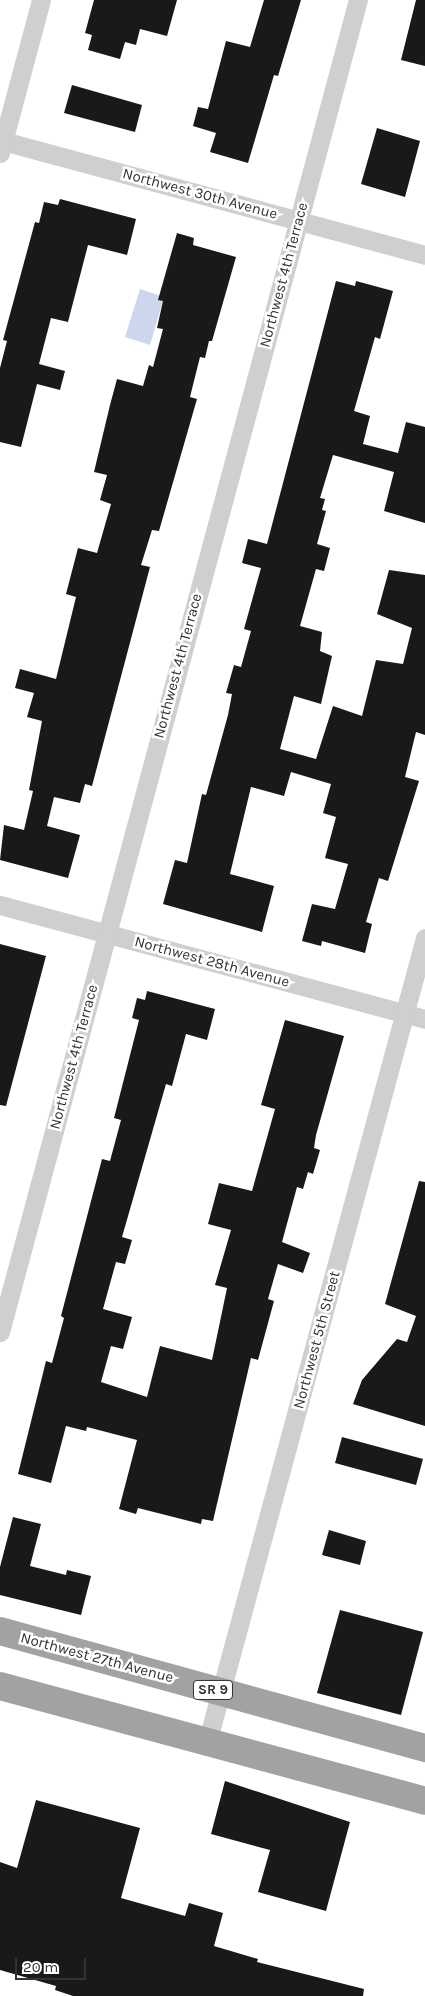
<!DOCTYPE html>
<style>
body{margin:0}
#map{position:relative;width:425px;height:1996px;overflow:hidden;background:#fff;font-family:Karla,sans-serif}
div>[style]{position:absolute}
.water>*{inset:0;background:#ced6ee}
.building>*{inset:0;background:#191919}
.minor>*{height:19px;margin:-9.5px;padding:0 9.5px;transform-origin:9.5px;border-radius:9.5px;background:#cfcfcf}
.trunk>*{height:28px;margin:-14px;padding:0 14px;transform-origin:14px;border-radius:14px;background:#a2a2a2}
span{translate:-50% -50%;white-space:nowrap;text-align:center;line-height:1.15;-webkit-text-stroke:5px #fff;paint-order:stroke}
.shield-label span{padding:1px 4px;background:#fff;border:1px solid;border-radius:4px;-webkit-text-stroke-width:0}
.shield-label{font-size:14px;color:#323232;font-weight:700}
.street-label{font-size:15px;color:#323232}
.scale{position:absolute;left:15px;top:1958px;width:71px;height:22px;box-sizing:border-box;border:2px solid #323232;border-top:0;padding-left:6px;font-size:15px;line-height:18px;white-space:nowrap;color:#323232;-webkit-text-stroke:4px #fff;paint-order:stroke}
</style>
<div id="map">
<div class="water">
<div style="clip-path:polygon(140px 289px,164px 297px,150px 345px,125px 337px)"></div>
</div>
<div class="building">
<div style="clip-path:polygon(94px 0,177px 0,167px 36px,140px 29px,136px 45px,125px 42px,120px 59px,88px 50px,92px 35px,85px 33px)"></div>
<div style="clip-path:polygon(264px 0,301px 0,278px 76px,274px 75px,248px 163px,210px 152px,216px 133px,193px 126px,198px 107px,208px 109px,226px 41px,250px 47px)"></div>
<div style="clip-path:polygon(416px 0,425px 0,425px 66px,401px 60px)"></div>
<div style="clip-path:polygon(72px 85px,142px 105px,135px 132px,64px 113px)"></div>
<div style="clip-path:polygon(377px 128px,420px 141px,405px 197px,361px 184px)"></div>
<div style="clip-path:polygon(60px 199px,136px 219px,127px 255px,88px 245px,68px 322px,51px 318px,39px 364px,65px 371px,60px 390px,37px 384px,21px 447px,0 442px,0 368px,7px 341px,3px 340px,35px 222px,39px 223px,44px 202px,58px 205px)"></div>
<div style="clip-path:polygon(177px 233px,194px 238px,193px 245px,236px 257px,212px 341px,209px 341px,205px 358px,200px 357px,190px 397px,197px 399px,159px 531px,152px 530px,141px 565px,150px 567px,92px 786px,85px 784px,80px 803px,54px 797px,47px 826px,80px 835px,68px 878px,0 860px,4px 825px,24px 830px,33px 791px,29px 790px,42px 721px,27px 717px,34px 693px,15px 688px,20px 669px,56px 679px,76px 597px,66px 594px,78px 548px,97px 553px,111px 504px,100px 500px,107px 475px,94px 472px,110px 405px,117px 379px,143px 386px,149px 365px,153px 367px,163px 329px,157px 328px,163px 301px,158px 300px)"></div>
<div style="clip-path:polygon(336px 281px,355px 286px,356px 281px,393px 291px,380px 339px,375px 337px,354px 411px,370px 416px,363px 444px,398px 453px,406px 422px,425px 427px,425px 523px,384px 511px,394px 472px,333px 455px,320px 498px,325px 499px,322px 510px,326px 511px,317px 544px,330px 548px,324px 571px,316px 569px,300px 626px,322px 632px,320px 651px,332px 656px,321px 704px,294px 696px,280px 749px,316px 759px,333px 706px,362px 716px,376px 660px,403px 664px,412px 628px,377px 614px,389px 570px,425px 575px,425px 735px,416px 732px,405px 777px,419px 781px,388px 881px,379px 878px,366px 922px,372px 924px,365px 953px,322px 941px,321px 946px,302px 941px,312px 904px,335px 909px,348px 864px,325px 858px,336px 817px,323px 813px,331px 784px,291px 772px,284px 796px,251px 787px,230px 874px,274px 886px,262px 932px,163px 904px,175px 860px,187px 863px,202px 794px,206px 795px,228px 715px,232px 694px,226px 693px,234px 665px,241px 667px,251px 631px,244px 629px,261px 568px,242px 563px,248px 539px,267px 544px)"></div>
<div style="clip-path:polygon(0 944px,46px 956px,6px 1106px,0 1105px)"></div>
<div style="clip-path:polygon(147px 991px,215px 1009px,207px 1040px,186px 1034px,172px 1086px,166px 1084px,122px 1237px,132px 1240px,125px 1264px,116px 1262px,103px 1309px,132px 1317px,123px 1349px,111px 1346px,101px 1382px,147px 1397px,160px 1346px,212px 1360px,227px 1288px,215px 1285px,231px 1230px,208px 1224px,219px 1183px,252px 1191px,275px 1109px,261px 1105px,285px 1020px,344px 1036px,316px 1135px,314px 1148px,320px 1150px,313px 1174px,308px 1172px,303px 1189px,297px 1187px,282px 1242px,310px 1253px,303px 1273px,278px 1264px,268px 1299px,274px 1301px,258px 1360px,251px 1358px,213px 1521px,202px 1519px,201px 1524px,138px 1508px,136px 1514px,119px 1509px,137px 1440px,87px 1427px,86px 1431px,66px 1426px,51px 1483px,18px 1474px,46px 1361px,52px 1363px,64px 1318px,61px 1316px,102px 1159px,110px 1161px,121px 1120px,114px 1118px,139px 1020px,132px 1018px,137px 998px,145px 1000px)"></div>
<div style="clip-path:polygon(419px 1181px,425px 1182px,425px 1426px,353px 1404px,362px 1380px,397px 1339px,407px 1342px,416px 1316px,385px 1304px)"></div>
<div style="clip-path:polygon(342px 1437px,423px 1459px,416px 1485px,335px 1463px)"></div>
<div style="clip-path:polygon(13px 1517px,41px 1524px,30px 1566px,66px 1575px,67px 1570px,91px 1576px,81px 1615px,0 1595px,0 1567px)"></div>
<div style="clip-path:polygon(329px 1530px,366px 1541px,360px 1565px,322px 1555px)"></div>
<div style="clip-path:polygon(340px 1610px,423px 1632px,401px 1715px,317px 1693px)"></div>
<div style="clip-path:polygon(225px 1781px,350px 1822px,326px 1911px,258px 1892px,270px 1850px,211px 1834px)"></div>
<div style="clip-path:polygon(36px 1800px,140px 1828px,121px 1898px,185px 1916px,189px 1903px,223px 1913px,214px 1946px,258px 1959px,257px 1962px,364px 1989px,363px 1996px,73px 1996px,55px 1990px,56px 1986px,0 1970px,0 1862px,17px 1868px)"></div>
</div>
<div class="minor">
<div style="left:3px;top:141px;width:437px;rotate:15.1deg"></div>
<div style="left:0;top:153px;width:158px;rotate:-75deg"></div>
<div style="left:0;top:905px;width:440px;rotate:15deg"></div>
<div style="left:0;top:1332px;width:1379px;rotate:-74.96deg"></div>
<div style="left:207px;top:1743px;width:834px;rotate:-74.85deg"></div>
</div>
<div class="trunk">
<div style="left:0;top:1631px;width:441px;rotate:15.4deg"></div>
<div style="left:0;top:1686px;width:440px;rotate:15.1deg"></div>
</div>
<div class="shield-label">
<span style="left:213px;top:1690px">SR 9</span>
</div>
<div class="street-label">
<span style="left:200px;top:194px;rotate:15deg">Northwest 30th Avenue</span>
<span style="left:284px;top:275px;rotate:-75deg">Northwest 4th Terrace</span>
<span style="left:178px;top:666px;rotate:-75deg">Northwest 4th Terrace</span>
<span style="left:212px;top:962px;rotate:15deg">Northwest 28th Avenue</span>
<span style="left:74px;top:1057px;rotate:-75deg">Northwest 4th Terrace</span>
<span style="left:317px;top:1340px;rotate:-75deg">Northwest 5th Street</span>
<span style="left:97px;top:1658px;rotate:15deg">Northwest 27th Avenue</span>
</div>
<div class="scale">20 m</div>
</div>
